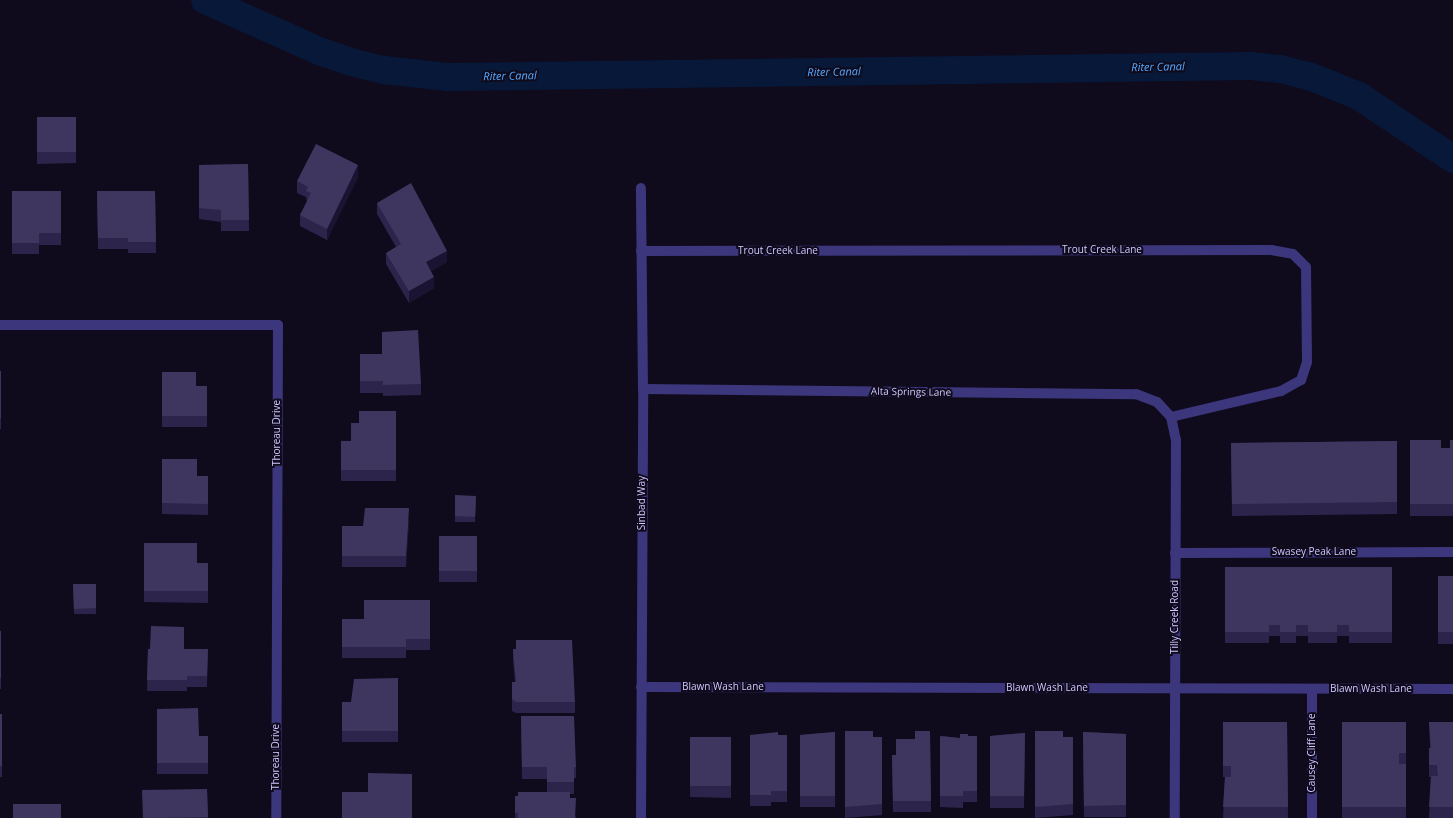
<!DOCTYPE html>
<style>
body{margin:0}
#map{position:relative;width:1453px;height:818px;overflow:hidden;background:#0f0b1d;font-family:"Open Sans",sans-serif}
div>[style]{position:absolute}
.canal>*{height:28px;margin:-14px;padding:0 14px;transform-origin:14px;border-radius:14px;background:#081839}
.minor>*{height:10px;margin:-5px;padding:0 5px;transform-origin:5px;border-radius:5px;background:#3c367c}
.wall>*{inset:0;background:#2d244c}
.shaded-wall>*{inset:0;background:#1a1331}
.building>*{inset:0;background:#3f365f}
span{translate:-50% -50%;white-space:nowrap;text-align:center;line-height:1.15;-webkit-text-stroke:4px #0f0b1d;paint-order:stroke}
.street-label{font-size:10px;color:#d0c8ff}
.water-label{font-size:11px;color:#56a9ff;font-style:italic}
</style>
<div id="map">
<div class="canal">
<div style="left:205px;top:0;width:125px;rotate:24.1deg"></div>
<div style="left:319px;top:51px;width:34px;rotate:19deg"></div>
<div style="left:351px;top:62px;width:34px;rotate:14deg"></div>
<div style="left:384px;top:70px;width:63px;rotate:6.3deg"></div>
<div style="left:447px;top:77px;width:804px;rotate:-0.78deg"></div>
<div style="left:1251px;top:66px;width:29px;rotate:6deg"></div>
<div style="left:1280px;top:69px;width:30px;rotate:14deg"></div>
<div style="left:1309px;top:76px;width:54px;rotate:21.8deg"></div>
<div style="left:1359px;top:96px;width:113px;rotate:33.8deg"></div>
</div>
<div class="minor">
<div style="left:641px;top:251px;width:630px;rotate:-0.09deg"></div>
<div style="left:1271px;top:250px;width:22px;rotate:10deg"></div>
<div style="left:1293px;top:254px;width:18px;rotate:45deg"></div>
<div style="left:1306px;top:267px;width:95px;rotate:89.4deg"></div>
<div style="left:1307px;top:362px;width:19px;rotate:108deg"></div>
<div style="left:1301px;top:380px;width:23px;rotate:151deg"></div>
<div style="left:1281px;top:391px;width:113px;rotate:166.7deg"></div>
<div style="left:0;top:325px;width:278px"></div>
<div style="left:278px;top:325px;width:493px;rotate:90.2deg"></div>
<div style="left:643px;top:389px;width:493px;rotate:0.6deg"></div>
<div style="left:1136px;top:394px;width:22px;rotate:21deg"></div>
<div style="left:1157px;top:402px;width:21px;rotate:47deg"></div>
<div style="left:1171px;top:417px;width:24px;rotate:78deg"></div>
<div style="left:1176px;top:440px;width:378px;rotate:90.2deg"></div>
<div style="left:1175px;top:553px;width:278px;rotate:-0.2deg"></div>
<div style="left:641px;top:687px;width:812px;rotate:0.14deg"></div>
<div style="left:1312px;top:689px;width:129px;rotate:90deg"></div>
<div style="left:641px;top:818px;width:429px;rotate:-89.7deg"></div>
<div style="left:643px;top:389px;width:201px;rotate:-90.6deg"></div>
</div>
<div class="wall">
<div style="clip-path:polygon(37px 117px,76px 117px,76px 163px,37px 164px)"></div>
<div style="clip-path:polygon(248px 164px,249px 231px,221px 231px,221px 222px,199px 219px,199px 165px)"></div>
<div style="clip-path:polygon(358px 177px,327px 240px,300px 226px,300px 215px,307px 203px,306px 197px,297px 193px,297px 181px)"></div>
<div style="clip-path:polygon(12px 191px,61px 191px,61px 245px,39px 245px,39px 254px,12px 254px)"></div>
<div style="clip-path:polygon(97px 191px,155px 191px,156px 253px,128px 253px,128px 249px,98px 249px)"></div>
<div style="clip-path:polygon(377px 203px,447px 262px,431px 271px,434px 288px,409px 303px,386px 264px,386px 253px,396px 247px,377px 214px)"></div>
<div style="clip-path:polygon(360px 354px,421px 384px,421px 395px,383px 396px,383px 393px,360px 393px)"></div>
<div style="clip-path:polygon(0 371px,1px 371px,1px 429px,0 429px)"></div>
<div style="clip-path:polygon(162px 372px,196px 386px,207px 386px,207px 427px,162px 427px)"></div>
<div style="clip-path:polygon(396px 411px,396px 481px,341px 481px,341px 441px,351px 441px,359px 423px)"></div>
<div style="clip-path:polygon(1410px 440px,1441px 448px,1450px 448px,1453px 440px,1453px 516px,1410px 516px)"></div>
<div style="clip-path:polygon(1397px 441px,1397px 514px,1232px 516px,1231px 443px)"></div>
<div style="clip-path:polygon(162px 459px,197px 476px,208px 476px,208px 515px,162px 514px)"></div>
<div style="clip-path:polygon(455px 495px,476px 502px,475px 522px,455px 522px)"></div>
<div style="clip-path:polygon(409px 520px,406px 567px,342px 567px,342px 526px,363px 526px)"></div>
<div style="clip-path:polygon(439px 536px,477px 536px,477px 582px,439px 582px)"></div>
<div style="clip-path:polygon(144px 543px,197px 563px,208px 563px,208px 603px,144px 602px)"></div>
<div style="clip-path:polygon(1225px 567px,1392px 567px,1392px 643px,1349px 643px,1349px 636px,1337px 636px,1337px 643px,1308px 643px,1308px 636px,1296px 636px,1296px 643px,1280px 643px,1280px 636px,1269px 636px,1269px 643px,1225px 643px)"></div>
<div style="clip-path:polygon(1438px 576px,1453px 576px,1453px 644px,1438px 644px)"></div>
<div style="clip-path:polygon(73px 584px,96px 584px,96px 614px,74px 614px)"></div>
<div style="clip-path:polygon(430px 600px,430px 650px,406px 650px,406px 658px,342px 658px,342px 619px,364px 619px)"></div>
<div style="clip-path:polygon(0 631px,1px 678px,1px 689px,0 689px)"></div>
<div style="clip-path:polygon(148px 649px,208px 649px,207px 687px,187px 687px,187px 691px,147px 691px)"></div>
<div style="clip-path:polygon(513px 649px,575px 702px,575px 713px,516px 713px,512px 711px,512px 682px,515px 682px,513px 660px)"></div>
<div style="clip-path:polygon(398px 678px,398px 742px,342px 742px,342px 702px,351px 702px)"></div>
<div style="clip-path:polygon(157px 709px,199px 736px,208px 736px,208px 774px,157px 774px)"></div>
<div style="clip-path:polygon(0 714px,2px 714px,2px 777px,0 777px)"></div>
<div style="clip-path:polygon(521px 716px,576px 767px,576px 778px,574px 778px,574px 794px,570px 794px,570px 798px,576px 818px,515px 818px,515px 796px,547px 792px,547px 779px,522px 779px)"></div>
<div style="clip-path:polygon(1223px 722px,1287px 722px,1288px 818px,1223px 818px,1225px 777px,1223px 777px)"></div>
<div style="clip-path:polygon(1342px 722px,1406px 722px,1406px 818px,1342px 818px)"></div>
<div style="clip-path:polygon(1429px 722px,1453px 722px,1453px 818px,1429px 818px,1431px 777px,1429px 777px,1429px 748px,1430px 748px)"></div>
<div style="clip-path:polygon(845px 731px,873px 737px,882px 737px,882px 815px,845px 818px)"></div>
<div style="clip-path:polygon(930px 731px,931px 812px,893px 812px,892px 755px,896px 755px,915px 739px)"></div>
<div style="clip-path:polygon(1035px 731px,1063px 737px,1073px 737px,1073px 815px,1035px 818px)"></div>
<div style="clip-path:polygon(835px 732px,835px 807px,800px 807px,800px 735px)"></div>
<div style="clip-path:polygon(1083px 732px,1126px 734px,1126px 817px,1084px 817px)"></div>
<div style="clip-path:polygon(1025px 733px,1024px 808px,990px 808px,990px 736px)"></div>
<div style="clip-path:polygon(750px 735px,787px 735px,787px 802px,771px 802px,771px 806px,750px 806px)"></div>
<div style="clip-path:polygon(940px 736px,960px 738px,968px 736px,977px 736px,977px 802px,963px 802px,963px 808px,940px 807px)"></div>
<div style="clip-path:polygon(690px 737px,731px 737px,731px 798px,690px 797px)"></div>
<div style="clip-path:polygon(207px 789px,208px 818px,143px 818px)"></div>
</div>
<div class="shaded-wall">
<div style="clip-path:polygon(358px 165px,358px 177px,327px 240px,327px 229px)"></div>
<div style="clip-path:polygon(447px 251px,447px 262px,426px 274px,426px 262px)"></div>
<div style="clip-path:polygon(434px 277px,434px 288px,409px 303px,409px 291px)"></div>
<div style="clip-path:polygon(409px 508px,409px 520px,406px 567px,406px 556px)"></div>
</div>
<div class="building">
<div style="clip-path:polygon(37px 117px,76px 117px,76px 152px,37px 152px)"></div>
<div style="clip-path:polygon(316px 144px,358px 165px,327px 229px,300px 215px,311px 193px,306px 191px,308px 187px,297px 181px)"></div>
<div style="clip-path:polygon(248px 164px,249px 220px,221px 220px,221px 210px,199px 208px,199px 165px)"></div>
<div style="clip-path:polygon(411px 183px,447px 251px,426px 262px,434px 277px,409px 291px,386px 253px,401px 244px,377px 203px)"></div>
<div style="clip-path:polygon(12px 191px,61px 191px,61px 233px,39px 233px,39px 243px,12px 243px)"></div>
<div style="clip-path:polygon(97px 191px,155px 191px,156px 242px,128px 242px,128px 238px,98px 238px)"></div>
<div style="clip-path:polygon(418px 330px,421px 384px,383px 385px,383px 381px,360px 381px,360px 354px,382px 354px,382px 332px)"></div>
<div style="clip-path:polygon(0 371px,1px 371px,1px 418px,0 418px)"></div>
<div style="clip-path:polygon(162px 372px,196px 372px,196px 386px,207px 386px,207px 416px,162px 416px)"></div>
<div style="clip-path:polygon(359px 411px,396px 411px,396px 470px,341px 470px,341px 441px,351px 441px,351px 423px,359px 423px)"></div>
<div style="clip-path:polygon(1410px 440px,1441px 440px,1441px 448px,1450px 448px,1450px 440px,1453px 440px,1453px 504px,1410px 504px)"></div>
<div style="clip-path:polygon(1397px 441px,1397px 502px,1232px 504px,1231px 443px)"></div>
<div style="clip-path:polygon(162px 459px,197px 459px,197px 476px,208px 476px,208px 504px,162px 503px)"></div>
<div style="clip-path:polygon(455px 495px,476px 496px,475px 517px,455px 516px)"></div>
<div style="clip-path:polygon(365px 508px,409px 508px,406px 556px,342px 556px,342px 526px,363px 526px)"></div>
<div style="clip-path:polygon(439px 536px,477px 536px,477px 571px,439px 571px)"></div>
<div style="clip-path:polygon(144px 543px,197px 543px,197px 563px,208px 563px,208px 591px,144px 591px)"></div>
<div style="clip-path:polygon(1225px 567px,1392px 567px,1392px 632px,1349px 632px,1349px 625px,1337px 625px,1337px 632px,1308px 632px,1308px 625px,1296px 625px,1296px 632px,1280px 632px,1280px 625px,1269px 625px,1269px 632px,1225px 632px)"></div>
<div style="clip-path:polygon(1438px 576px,1453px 576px,1453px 632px,1438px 632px)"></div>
<div style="clip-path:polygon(73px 584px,96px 584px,96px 608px,74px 609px)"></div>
<div style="clip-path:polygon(364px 600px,430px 600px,430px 639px,406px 639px,406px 647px,342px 647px,342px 619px,364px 619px)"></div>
<div style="clip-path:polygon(151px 626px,184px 627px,184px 649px,208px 649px,207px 676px,187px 676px,187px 680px,147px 680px,148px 649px,150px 649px)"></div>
<div style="clip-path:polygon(0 631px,1px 631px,1px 678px,0 678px)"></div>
<div style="clip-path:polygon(516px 640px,572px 640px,575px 702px,516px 702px,512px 699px,512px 682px,516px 682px,513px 649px,516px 649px)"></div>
<div style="clip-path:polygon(398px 678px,398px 731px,342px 731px,342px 702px,351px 702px,354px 679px)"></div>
<div style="clip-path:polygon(198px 708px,199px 736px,208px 736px,208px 763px,157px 763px,157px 709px)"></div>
<div style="clip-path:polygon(0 714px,2px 714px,2px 766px,0 766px)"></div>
<div style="clip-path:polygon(521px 716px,574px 716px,576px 767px,574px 767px,574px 782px,547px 782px,547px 767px,522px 767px)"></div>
<div style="clip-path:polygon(1223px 722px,1287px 722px,1288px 807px,1223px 807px,1225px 777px,1231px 777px,1231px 766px,1223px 766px)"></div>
<div style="clip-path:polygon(1342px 722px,1406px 722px,1406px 753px,1399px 753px,1399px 764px,1406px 764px,1406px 807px,1342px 807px)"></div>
<div style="clip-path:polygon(1429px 722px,1453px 722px,1453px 807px,1429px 807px,1431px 776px,1438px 776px,1437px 765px,1429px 765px,1429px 748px,1431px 748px)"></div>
<div style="clip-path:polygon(845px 731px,873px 731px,873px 737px,882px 737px,882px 804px,845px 807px)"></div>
<div style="clip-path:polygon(915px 731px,930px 731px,931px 801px,893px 801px,892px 755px,896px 755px,896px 739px,915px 739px)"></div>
<div style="clip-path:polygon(1035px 731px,1063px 731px,1063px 737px,1073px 737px,1073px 804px,1035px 807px)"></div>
<div style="clip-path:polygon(778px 732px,778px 735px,787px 735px,787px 791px,771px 791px,771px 795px,750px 795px,750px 735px)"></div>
<div style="clip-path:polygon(835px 732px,835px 796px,800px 796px,800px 735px)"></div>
<div style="clip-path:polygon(1083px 732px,1126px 734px,1126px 805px,1084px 806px)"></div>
<div style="clip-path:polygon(1025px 733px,1024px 796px,990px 796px,990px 736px)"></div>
<div style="clip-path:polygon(960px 734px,968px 734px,968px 736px,977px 736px,977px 791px,963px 791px,963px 796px,940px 796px,940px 736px,960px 738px)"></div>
<div style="clip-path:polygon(690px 737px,731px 737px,731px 786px,690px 786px)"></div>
<div style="clip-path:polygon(368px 773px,412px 774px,412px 818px,342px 818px,342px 792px,368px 792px)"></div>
<div style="clip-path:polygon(207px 789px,208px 817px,143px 818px,142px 790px)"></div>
<div style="clip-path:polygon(518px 792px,570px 792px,570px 798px,576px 798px,575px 818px,518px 818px,518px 813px,515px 813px,515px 796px,518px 796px)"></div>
<div style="clip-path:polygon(13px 804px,61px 804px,61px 818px,13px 818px)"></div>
</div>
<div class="street-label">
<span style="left:1102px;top:250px">Trout Creek Lane</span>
<span style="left:778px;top:251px">Trout Creek Lane</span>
<span style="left:911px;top:392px;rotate:1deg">Alta Springs Lane</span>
<span style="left:277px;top:433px;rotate:-90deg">Thoreau Drive</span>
<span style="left:642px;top:503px;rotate:-90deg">Sinbad Way</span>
<span style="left:1314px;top:552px">Swasey Peak Lane</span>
<span style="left:1175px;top:617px;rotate:-90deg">Tilly Creek Road</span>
<span style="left:723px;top:687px">Blawn Wash Lane</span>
<span style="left:1047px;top:688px">Blawn Wash Lane</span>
<span style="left:1371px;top:689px">Blawn Wash Lane</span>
<span style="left:1312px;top:753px;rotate:-90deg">Causey Cliff Lane</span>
<span style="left:276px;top:757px;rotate:-90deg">Thoreau Drive</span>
</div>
<div class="water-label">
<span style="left:1158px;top:67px;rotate:-1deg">Riter Canal</span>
<span style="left:834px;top:72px;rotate:-1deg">Riter Canal</span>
<span style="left:510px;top:76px;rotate:-1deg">Riter Canal</span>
</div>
</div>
